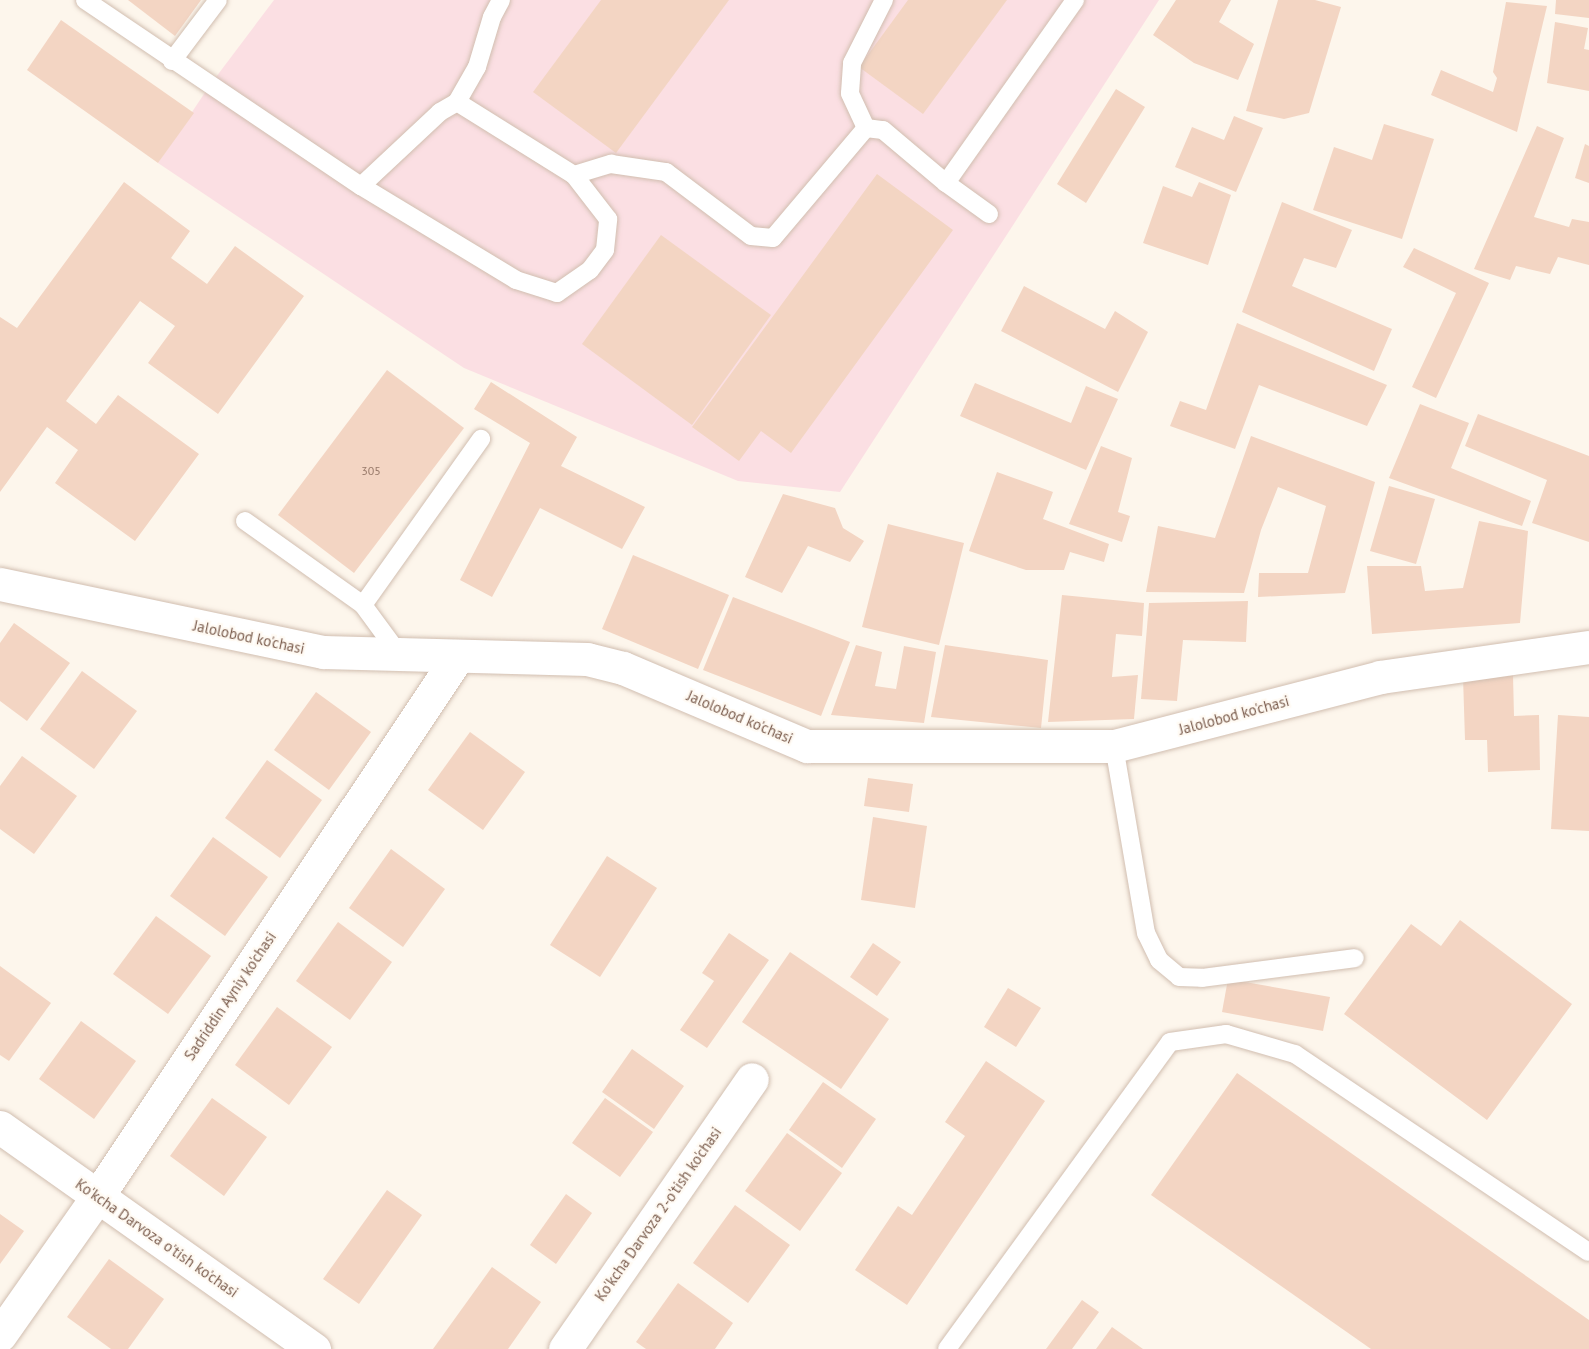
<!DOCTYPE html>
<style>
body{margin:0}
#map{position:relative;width:1589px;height:1349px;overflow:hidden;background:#fdf6ec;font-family:"PT Sans",sans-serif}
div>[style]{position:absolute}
.medical>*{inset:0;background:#fbdfe3}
.building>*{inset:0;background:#f3d5c3}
.roads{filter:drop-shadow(0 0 2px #d1beb0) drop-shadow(0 0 2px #d1beb0)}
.service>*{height:18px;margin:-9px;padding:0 9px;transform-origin:9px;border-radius:9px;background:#fff}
.minor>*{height:33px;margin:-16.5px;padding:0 16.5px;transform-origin:16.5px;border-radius:16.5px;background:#fff}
span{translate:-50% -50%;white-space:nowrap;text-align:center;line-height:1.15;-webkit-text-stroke:4.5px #fffaf3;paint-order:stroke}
.number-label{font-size:12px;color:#987a6a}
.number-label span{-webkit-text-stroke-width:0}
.street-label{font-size:15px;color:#7a5c4d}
</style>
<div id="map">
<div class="medical">
<div style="clip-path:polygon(274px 0,1159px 0,840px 492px,738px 481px,464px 368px,158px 163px,210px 85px)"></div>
</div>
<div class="building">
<div style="clip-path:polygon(128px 0,201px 0,175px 36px)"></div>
<div style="clip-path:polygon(601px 0,729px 0,616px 153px,533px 92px)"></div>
<div style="clip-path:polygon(908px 0,1007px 0,923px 114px,859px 67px)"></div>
<div style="clip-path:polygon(1176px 0,1231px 0,1219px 22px,1254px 44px,1238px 80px,1194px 63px,1153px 35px)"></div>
<div style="clip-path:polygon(1278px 0,1315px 0,1341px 7px,1309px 113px,1284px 119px,1246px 111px)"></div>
<div style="clip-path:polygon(1556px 0,1589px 0,1589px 18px,1555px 14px)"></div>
<div style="clip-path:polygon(1506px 2px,1547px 6px,1517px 132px,1431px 95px,1441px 70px,1493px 92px,1497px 78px,1493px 72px)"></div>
<div style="clip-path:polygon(61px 20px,194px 113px,158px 163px,27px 70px)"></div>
<div style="clip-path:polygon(1555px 22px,1588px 28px,1584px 49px,1589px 50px,1589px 91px,1547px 83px)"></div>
<div style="clip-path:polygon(1116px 89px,1145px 107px,1086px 203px,1057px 184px)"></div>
<div style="clip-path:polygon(1234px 116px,1263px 128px,1236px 192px,1175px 167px,1192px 127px,1224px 140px)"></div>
<div style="clip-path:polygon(1384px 124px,1434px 139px,1402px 239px,1313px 210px,1334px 147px,1372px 160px)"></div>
<div style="clip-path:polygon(1537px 126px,1564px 138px,1534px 217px,1569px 227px,1572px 219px,1589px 222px,1589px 265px,1558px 257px,1550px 274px,1516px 266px,1510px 280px,1474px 269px)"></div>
<div style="clip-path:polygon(1585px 144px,1589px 146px,1589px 183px,1575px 178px)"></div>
<div style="clip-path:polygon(877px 174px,953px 230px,791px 453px,761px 431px,739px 461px,692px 427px)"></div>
<div style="clip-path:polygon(124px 182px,190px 231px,171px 258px,207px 284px,235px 246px,304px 296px,218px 414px,148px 363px,175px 326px,140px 301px,66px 401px,96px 424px,118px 395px,199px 454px,135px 541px,55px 483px,78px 450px,47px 427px,0 492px,0 317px,17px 328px)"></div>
<div style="clip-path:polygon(1199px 182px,1231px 195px,1208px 265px,1143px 243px,1163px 186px,1192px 197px)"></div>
<div style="clip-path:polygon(1282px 202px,1352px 230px,1336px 268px,1304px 258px,1292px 286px,1392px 329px,1374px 371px,1242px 312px)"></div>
<div style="clip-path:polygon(661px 235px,771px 315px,692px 425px,582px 344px)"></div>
<div style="clip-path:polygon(1414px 248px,1489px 283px,1436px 398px,1412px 387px,1456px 293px,1403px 267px)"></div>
<div style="clip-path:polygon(1024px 286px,1105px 329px,1115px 311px,1148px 332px,1118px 392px,1001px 331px)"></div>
<div style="clip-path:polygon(1237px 323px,1387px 385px,1367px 426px,1259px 385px,1235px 449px,1170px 426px,1180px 401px,1206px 410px)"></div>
<div style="clip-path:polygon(387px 370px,464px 428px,354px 573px,278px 515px)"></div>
<div style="clip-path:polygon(491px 382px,577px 437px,561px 466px,645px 507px,622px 549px,540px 508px,492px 597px,460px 580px,530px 443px,474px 409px)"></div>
<div style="clip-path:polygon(975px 383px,1071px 423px,1086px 386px,1118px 399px,1086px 470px,960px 416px)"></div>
<div style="clip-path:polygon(1420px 404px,1469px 423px,1451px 468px,1531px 501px,1522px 526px,1389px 478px)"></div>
<div style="clip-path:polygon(1478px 414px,1589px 456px,1589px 542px,1532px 523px,1547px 480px,1465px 446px)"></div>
<div style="clip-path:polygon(1251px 436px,1375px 482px,1345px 593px,1258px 597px,1259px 573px,1308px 573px,1326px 506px,1278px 487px,1261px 530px,1244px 593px,1146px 592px,1158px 526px,1215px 538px)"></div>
<div style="clip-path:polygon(1101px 446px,1132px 458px,1118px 512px,1130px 516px,1122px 542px,1069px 524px)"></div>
<div style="clip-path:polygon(997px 472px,1053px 492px,1043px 519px,1109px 544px,1104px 562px,1070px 552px,1064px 570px,1026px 570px,969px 551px)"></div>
<div style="clip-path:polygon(1389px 486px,1435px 499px,1416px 564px,1370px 551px)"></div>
<div style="clip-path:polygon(783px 494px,835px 508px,843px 528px,864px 541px,850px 562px,808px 546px,782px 593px,745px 577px)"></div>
<div style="clip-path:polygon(1479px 521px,1528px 531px,1520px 623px,1372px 634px,1367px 566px,1421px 566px,1425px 591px,1463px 588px)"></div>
<div style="clip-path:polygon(888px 524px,964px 543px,939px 645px,862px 627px)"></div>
<div style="clip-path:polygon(633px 555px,729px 595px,698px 669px,602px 629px)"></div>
<div style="clip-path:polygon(1062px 595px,1144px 603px,1142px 636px,1116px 634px,1112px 677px,1138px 675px,1134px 719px,1048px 722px)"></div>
<div style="clip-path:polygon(733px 597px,850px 642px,821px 716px,703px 670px)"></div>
<div style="clip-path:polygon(1248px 601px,1246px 642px,1183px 640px,1177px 701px,1141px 699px,1149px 603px)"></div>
<div style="clip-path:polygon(14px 623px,70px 663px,27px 721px,0 701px,0 643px)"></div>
<div style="clip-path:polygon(856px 645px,882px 652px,875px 686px,896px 689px,904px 646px,936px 652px,924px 723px,831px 715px)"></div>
<div style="clip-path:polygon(945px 645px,1048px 660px,1041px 728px,931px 717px)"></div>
<div style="clip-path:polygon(82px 671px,137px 711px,94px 769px,40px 729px)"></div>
<div style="clip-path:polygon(1513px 675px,1514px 716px,1539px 715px,1540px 770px,1488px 772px,1487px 740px,1465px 740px,1463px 677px)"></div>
<div style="clip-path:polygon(316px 692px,371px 732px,329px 790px,274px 750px)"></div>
<div style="clip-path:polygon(1558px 715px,1589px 717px,1589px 831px,1551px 829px)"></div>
<div style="clip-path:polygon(470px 732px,525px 772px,483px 830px,428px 790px)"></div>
<div style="clip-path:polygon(22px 756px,77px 796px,34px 854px,0 829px,0 786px)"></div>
<div style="clip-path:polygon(267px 760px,322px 800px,280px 858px,225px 818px)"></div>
<div style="clip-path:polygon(868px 778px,913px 784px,909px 812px,864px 806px)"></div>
<div style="clip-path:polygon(873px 817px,927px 826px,915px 908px,861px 900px)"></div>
<div style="clip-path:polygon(213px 837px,268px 877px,225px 936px,170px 896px)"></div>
<div style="clip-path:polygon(391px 849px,445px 889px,403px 947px,349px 908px)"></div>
<div style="clip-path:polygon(607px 856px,657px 888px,600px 977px,550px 945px)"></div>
<div style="clip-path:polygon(156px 916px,211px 956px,168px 1014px,113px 974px)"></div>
<div style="clip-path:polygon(1460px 920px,1572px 1004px,1487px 1120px,1344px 1014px,1411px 924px,1441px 946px)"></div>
<div style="clip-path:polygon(338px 922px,392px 962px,350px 1020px,296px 981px)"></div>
<div style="clip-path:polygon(729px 933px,769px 960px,707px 1048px,680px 1030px,714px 981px,702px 973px)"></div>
<div style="clip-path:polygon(873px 943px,901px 962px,877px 996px,850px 977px)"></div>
<div style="clip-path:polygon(790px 952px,889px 1019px,841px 1089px,742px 1022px)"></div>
<div style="clip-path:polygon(0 966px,51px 1003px,9px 1061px,0 1055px)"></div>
<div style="clip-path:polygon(1228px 979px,1330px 997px,1323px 1031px,1222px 1012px)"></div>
<div style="clip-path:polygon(1008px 988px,1041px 1008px,1016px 1047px,984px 1027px)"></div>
<div style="clip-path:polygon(277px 1007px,332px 1047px,289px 1105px,235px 1065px)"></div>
<div style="clip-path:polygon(81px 1021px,136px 1061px,94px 1119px,39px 1079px)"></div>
<div style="clip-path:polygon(632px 1049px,684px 1086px,654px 1129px,602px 1092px)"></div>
<div style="clip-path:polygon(986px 1061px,1045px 1101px,907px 1305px,855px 1270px,898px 1206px,912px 1215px,965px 1136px,945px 1122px)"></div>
<div style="clip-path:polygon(1237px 1073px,1589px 1320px,1589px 1349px,1371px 1349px,1151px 1195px)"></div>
<div style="clip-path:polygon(823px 1082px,876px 1119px,842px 1168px,789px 1130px)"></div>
<div style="clip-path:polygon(212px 1098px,267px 1137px,224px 1196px,170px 1156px)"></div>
<div style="clip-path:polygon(605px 1098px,653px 1132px,620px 1177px,572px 1143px)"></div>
<div style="clip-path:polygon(787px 1133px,842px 1173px,800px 1231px,745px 1191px)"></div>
<div style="clip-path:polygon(387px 1190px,422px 1215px,359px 1304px,323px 1279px)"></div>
<div style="clip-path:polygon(566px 1194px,592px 1213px,556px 1264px,530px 1245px)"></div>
<div style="clip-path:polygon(735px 1205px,790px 1245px,748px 1303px,693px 1263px)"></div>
<div style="clip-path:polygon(0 1214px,24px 1231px,0 1264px)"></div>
<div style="clip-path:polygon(109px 1259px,164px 1299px,128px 1349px,111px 1349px,67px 1317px)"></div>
<div style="clip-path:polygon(492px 1267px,541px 1302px,508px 1349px,433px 1349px)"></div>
<div style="clip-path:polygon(678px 1283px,733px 1323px,715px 1349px,646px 1349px,636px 1342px)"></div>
<div style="clip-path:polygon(1082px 1300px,1099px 1312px,1072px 1349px,1046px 1349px)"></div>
<div style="clip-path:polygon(1112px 1327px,1143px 1349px,1096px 1349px)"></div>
</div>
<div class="roads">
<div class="service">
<div style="left:85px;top:0;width:333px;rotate:34deg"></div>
<div style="left:361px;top:186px;width:181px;rotate:31.2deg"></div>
<div style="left:516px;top:280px;width:43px;rotate:17.6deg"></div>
<div style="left:557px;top:293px;width:40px;rotate:-34.9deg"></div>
<div style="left:590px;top:270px;width:25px;rotate:-53deg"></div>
<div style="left:605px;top:250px;width:31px;rotate:-84deg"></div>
<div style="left:608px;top:219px;width:56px;rotate:-127.7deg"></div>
<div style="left:172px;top:61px;width:76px;rotate:-53deg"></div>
<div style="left:457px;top:102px;width:40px;rotate:-60.3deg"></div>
<div style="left:477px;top:67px;width:52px;rotate:-73.3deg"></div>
<div style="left:492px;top:17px;width:19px;rotate:-62deg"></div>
<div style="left:866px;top:128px;width:38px;rotate:-115deg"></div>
<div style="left:850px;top:93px;width:30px;rotate:-86deg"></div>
<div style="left:852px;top:63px;width:71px;rotate:-63.1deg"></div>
<div style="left:361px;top:186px;width:108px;rotate:-43.1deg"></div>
<div style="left:440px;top:112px;width:20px;rotate:-30deg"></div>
<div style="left:457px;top:102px;width:138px;rotate:32deg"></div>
<div style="left:574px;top:175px;width:39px;rotate:-17deg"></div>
<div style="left:611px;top:164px;width:56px;rotate:8.3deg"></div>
<div style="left:666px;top:172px;width:106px;rotate:37deg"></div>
<div style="left:751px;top:236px;width:22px;rotate:5deg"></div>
<div style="left:773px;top:238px;width:144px;rotate:-49.8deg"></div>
<div style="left:866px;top:128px;width:17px;rotate:7deg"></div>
<div style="left:883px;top:130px;width:82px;rotate:40.1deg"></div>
<div style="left:989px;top:214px;width:53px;rotate:-144.2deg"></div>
<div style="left:946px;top:183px;width:224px;rotate:-54.8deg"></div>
<div style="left:245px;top:521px;width:145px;rotate:35.4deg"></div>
<div style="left:363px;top:605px;width:61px;rotate:53.7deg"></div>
<div style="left:363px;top:605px;width:204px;rotate:-54.6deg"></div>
<div style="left:1114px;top:746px;width:190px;rotate:80.3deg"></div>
<div style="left:1146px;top:933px;width:30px;rotate:64deg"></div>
<div style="left:1159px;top:960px;width:26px;rotate:40deg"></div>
<div style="left:1179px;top:977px;width:23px;rotate:2deg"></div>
<div style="left:1202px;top:978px;width:154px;rotate:-7.4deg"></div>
<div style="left:947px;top:1349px;width:379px;rotate:-54deg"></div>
<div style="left:1170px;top:1042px;width:57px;rotate:-8.1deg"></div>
<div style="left:1226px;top:1034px;width:72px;rotate:16.2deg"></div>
<div style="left:1295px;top:1054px;width:354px;rotate:34deg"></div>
</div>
<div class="minor">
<div style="left:0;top:584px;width:330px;rotate:11.9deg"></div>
<div style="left:323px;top:652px;width:264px;rotate:1.5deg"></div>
<div style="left:587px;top:659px;width:37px;rotate:14deg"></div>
<div style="left:623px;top:668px;width:200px;rotate:23deg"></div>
<div style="left:807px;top:746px;width:307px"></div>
<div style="left:1114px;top:746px;width:275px;rotate:-14.5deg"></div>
<div style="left:1380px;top:677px;width:211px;rotate:-8.2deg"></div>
<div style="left:0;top:1127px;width:385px;rotate:35.3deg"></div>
<div style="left:0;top:1335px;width:169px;rotate:-54.9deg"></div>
<div style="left:97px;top:1197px;width:650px;rotate:-56.29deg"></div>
<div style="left:565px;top:1349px;width:328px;rotate:-55.3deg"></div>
</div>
</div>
<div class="number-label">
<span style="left:371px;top:471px">305</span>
</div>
<div class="street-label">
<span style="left:249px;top:637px;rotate:12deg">Jalolobod ko'chasi</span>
<span style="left:1234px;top:715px;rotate:-15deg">Jalolobod ko'chasi</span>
<span style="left:740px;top:717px;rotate:23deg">Jalolobod ko'chasi</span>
<span style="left:230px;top:996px;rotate:-56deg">Sadriddin Ayniy ko'chasi</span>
<span style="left:658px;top:1214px;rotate:-55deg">Ko'kcha Darvoza 2-o'tish ko'chasi</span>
<span style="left:157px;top:1238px;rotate:35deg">Ko'kcha Darvoza o'tish ko'chasi</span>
</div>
</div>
